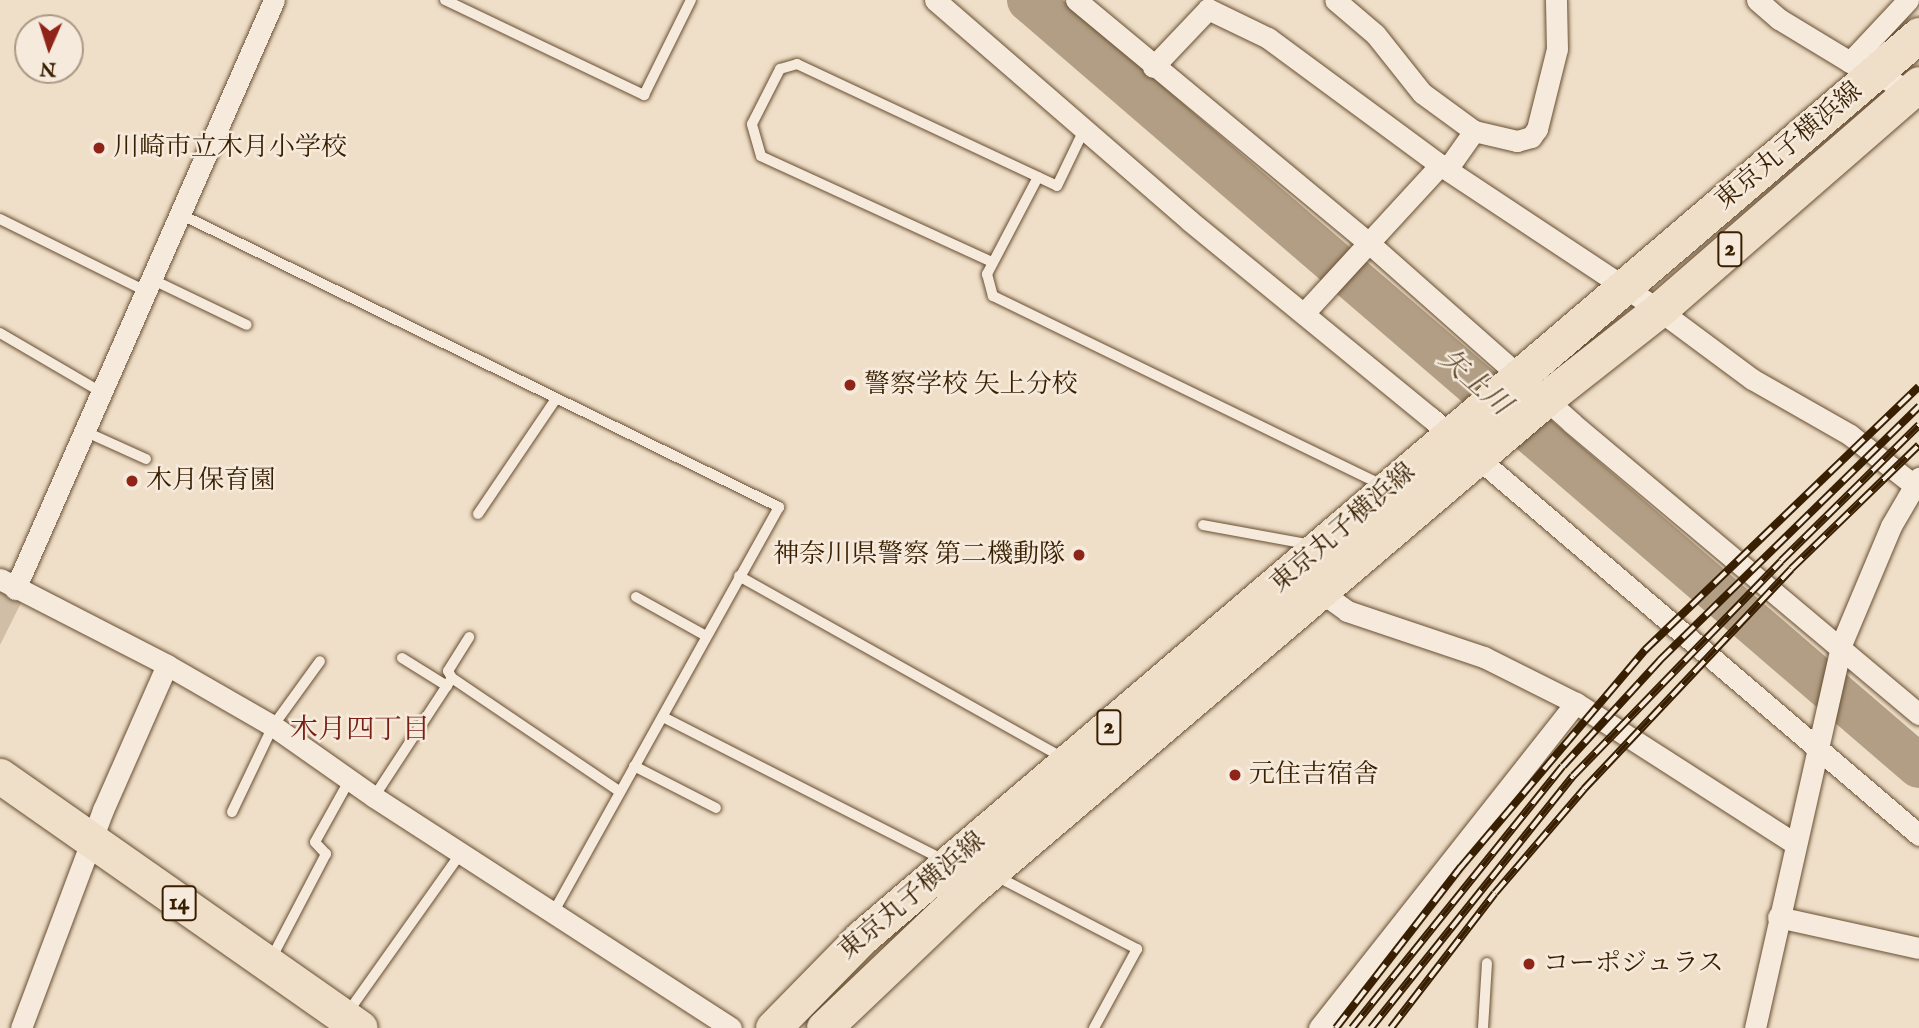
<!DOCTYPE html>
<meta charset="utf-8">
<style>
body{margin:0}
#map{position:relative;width:1919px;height:1028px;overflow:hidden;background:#f0dfc8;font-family:"IM FELL English","Noto Serif JP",serif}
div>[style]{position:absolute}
.green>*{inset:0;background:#d1bea6}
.river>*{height:44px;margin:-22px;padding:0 22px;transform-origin:22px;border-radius:22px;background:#b29e84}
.roads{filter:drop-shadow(0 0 2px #674f33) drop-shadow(0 0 2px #674f33)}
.service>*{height:10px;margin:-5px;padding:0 5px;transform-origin:5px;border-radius:5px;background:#f5eadb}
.minor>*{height:21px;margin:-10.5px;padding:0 10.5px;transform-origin:10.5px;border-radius:10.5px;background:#f5eadb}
.primary>*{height:35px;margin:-17.5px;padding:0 17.5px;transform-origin:17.5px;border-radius:17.5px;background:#f0dfc8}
.rail>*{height:8px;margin-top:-4px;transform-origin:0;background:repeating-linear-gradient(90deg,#f5eadb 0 16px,#391f01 0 32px);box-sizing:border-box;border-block:2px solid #391f01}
.dots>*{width:19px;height:19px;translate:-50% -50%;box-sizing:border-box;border:4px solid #f5eadb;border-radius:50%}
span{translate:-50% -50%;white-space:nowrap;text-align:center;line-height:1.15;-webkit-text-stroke:5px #f5eadb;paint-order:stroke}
.shield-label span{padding:2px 5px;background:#f5eadb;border:2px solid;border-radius:5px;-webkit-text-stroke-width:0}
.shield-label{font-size:24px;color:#391f01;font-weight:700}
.street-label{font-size:26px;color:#391f01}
.poi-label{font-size:26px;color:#391f01}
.left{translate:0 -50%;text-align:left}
.right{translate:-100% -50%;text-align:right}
.water-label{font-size:28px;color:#634b2f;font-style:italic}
.neighbourhood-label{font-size:28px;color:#7a1f14}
.north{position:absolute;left:14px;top:14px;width:70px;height:70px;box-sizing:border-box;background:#f5eadb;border:2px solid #aa9984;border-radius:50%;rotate:183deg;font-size:19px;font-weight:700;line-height:28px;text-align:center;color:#391f01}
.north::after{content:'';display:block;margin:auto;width:24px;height:32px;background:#8f2418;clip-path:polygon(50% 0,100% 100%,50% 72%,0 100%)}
</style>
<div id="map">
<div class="green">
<div style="clip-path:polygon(0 589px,21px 603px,0 645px)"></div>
</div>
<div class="river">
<div style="left:1029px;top:0;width:1174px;rotate:40.72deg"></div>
</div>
<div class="roads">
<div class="service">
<div style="left:445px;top:0;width:221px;rotate:25.5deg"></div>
<div style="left:644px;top:95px;width:106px;rotate:-63.7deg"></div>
<div style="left:1038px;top:177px;width:110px;rotate:117.7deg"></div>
<div style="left:987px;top:274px;width:23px;rotate:75deg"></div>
<div style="left:993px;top:296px;width:432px;rotate:25.9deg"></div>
<div style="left:180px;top:214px;width:667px;rotate:26.07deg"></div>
<div style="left:779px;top:507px;width:465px;rotate:119.1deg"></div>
<div style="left:0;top:219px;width:163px;rotate:26.3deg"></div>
<div style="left:992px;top:262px;width:254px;rotate:-155.4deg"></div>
<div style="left:761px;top:156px;width:33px;rotate:-106deg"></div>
<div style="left:752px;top:124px;width:62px;rotate:-63deg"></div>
<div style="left:780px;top:69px;width:18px;rotate:-16deg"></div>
<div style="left:797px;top:64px;width:287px;rotate:25.1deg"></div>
<div style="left:1057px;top:186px;width:62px;rotate:-64.3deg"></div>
<div style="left:151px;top:279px;width:106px;rotate:25.6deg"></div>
<div style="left:0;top:333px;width:117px;rotate:30.3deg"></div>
<div style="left:84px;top:431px;width:68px;rotate:24.3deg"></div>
<div style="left:478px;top:514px;width:139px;rotate:-55.9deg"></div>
<div style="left:1203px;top:525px;width:111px;rotate:10.4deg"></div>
<div style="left:739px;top:576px;width:372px;rotate:29.3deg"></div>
<div style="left:636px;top:597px;width:80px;rotate:29.1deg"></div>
<div style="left:402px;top:658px;width:53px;rotate:31.9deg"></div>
<div style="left:452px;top:678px;width:8px;rotate:-120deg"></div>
<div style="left:448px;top:671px;width:40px;rotate:-58deg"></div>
<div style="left:663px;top:717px;width:315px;rotate:27deg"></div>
<div style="left:634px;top:766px;width:92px;rotate:27.1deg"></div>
<div style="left:374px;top:797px;width:142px;rotate:-56.8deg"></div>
<div style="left:452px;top:678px;width:202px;rotate:34.1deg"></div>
<div style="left:232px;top:812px;width:95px;rotate:-64.5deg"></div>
<div style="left:273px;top:726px;width:80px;rotate:-54.1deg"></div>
<div style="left:996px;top:876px;width:159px;rotate:27.4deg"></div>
<div style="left:1137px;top:949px;width:90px;rotate:118.6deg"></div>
<div style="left:270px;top:961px;width:121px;rotate:-62.4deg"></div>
<div style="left:326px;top:854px;width:16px;rotate:-133deg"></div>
<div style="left:315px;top:842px;width:72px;rotate:-60.9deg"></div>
<div style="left:348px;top:1012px;width:195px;rotate:-54.6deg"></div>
<div style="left:1483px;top:1028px;width:65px;rotate:-86.5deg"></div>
</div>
<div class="minor">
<div style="left:935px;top:0;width:337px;rotate:40.9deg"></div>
<div style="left:1190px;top:221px;width:311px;rotate:39.3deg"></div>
<div style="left:1431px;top:418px;width:642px;rotate:40.51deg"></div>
<div style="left:1076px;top:0;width:382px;rotate:39.7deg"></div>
<div style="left:1370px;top:244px;width:270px;rotate:41.5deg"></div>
<div style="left:1572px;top:423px;width:453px;rotate:40deg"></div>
<div style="left:1757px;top:0;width:29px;rotate:41deg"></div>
<div style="left:1779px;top:19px;width:83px;rotate:31.2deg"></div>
<div style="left:1850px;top:62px;width:68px;rotate:25.4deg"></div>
<div style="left:1850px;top:62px;width:85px;rotate:-46.9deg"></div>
<div style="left:1153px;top:67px;width:80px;rotate:-46.5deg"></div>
<div style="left:1208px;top:9px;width:67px;rotate:25.8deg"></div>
<div style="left:1268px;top:38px;width:214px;rotate:36.4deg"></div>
<div style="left:1440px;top:165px;width:263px;rotate:33.5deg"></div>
<div style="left:1659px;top:310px;width:116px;rotate:36.6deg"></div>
<div style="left:1752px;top:379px;width:113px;rotate:29.7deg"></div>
<div style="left:1850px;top:435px;width:88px;rotate:38deg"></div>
<div style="left:1474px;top:131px;width:44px;rotate:13.1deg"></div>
<div style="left:1517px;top:141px;width:15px;rotate:-16deg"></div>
<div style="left:1531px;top:137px;width:10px;rotate:-53deg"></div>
<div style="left:1537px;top:129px;width:82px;rotate:-76deg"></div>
<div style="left:1557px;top:49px;width:49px;rotate:-91.2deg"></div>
<div style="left:1305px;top:312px;width:200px;rotate:-47.4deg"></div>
<div style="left:1440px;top:165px;width:10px"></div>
<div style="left:1450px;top:165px;width:42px;rotate:-54.8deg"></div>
<div style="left:1474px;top:131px;width:64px;rotate:-143.8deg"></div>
<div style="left:1422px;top:93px;width:75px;rotate:-128.5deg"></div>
<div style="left:1375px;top:34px;width:52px;rotate:-139.6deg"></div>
<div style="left:0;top:579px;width:188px;rotate:27.2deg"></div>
<div style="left:167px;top:665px;width:122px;rotate:29.9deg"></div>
<div style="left:273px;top:726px;width:123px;rotate:35.1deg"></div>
<div style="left:374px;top:797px;width:425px;rotate:32.9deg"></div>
<div style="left:15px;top:589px;width:643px;rotate:-66.26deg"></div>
<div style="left:1321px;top:592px;width:32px;rotate:36deg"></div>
<div style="left:1347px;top:611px;width:145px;rotate:18.6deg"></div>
<div style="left:1484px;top:657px;width:103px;rotate:26.6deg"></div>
<div style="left:1576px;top:703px;width:259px;rotate:32.7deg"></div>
<div style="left:1778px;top:917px;width:144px;rotate:12.4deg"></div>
<div style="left:21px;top:1028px;width:233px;rotate:-69.4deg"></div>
<div style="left:103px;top:810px;width:158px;rotate:-66.2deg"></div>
<div style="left:1319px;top:1028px;width:414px;rotate:-51.7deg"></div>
<div style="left:1755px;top:1028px;width:393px;rotate:-77.3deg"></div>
<div style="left:1841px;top:645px;width:129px;rotate:-67.2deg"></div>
<div style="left:1891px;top:526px;width:56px;rotate:-59.7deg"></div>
</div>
<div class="primary">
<div style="left:0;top:776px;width:439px;rotate:35deg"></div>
<div style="left:773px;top:1028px;width:126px;rotate:-45.6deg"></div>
<div style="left:861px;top:938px;width:1391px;rotate:-40.48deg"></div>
<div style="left:824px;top:1028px;width:200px;rotate:-43.6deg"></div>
<div style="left:969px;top:890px;width:759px;rotate:-40.4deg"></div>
<div style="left:1547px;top:398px;width:142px;rotate:-38.2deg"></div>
<div style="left:1659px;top:310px;width:344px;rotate:-41deg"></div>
</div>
</div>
<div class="rail">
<div style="left:1336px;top:1028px;width:204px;rotate:-52.2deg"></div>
<div style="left:1461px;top:867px;width:285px;rotate:-49.7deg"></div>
<div style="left:1645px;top:650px;width:380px;rotate:-43.9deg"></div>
<div style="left:1352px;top:1028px;width:336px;rotate:-51.2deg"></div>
<div style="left:1563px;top:766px;width:144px;rotate:-47.5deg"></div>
<div style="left:1660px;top:660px;width:363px;rotate:-44.4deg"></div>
<div style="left:1371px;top:1028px;width:323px;rotate:-51.3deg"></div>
<div style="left:1573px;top:776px;width:299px;rotate:-45.9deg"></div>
<div style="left:1781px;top:561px;width:194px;rotate:-44.6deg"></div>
<div style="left:1391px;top:1028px;width:170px;rotate:-52.4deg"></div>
<div style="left:1495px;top:893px;width:137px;rotate:-49.4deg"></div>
<div style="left:1584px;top:789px;width:302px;rotate:-46.7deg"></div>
<div style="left:1791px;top:569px;width:178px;rotate:-44.1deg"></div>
</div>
<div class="dots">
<div style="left:99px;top:148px;background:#8f2418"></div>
<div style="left:850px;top:385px;background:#8f2418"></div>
<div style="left:132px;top:481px;background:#8f2418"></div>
<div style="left:1079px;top:555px;background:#8f2418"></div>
<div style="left:1235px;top:775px;background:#8f2418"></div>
<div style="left:1529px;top:964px;background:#8f2418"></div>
</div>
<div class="shield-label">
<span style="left:1730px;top:249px">2</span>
<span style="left:1109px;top:727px">2</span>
<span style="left:179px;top:903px">14</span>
</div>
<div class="street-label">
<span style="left:1789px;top:146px;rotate:-40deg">東京丸子横浜線</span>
<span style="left:1343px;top:528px;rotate:-41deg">東京丸子横浜線</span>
<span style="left:912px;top:896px;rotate:-40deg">東京丸子横浜線</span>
</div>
<div class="poi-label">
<span class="left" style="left:113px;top:148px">川崎市立木月小学校</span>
<span class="left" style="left:864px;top:385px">警察学校 矢上分校</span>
<span class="left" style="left:146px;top:481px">木月保育園</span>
<span class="right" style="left:1065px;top:555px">神奈川県警察 第二機動隊</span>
<span class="left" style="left:1249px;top:775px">元住吉宿舎</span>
<span class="left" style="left:1543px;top:964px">コーポジュラス</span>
</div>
<div class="water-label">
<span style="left:1474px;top:383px;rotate:41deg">矢上川</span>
</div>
<div class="neighbourhood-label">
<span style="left:360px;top:731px">木月四丁目</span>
</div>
<div class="north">N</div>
</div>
